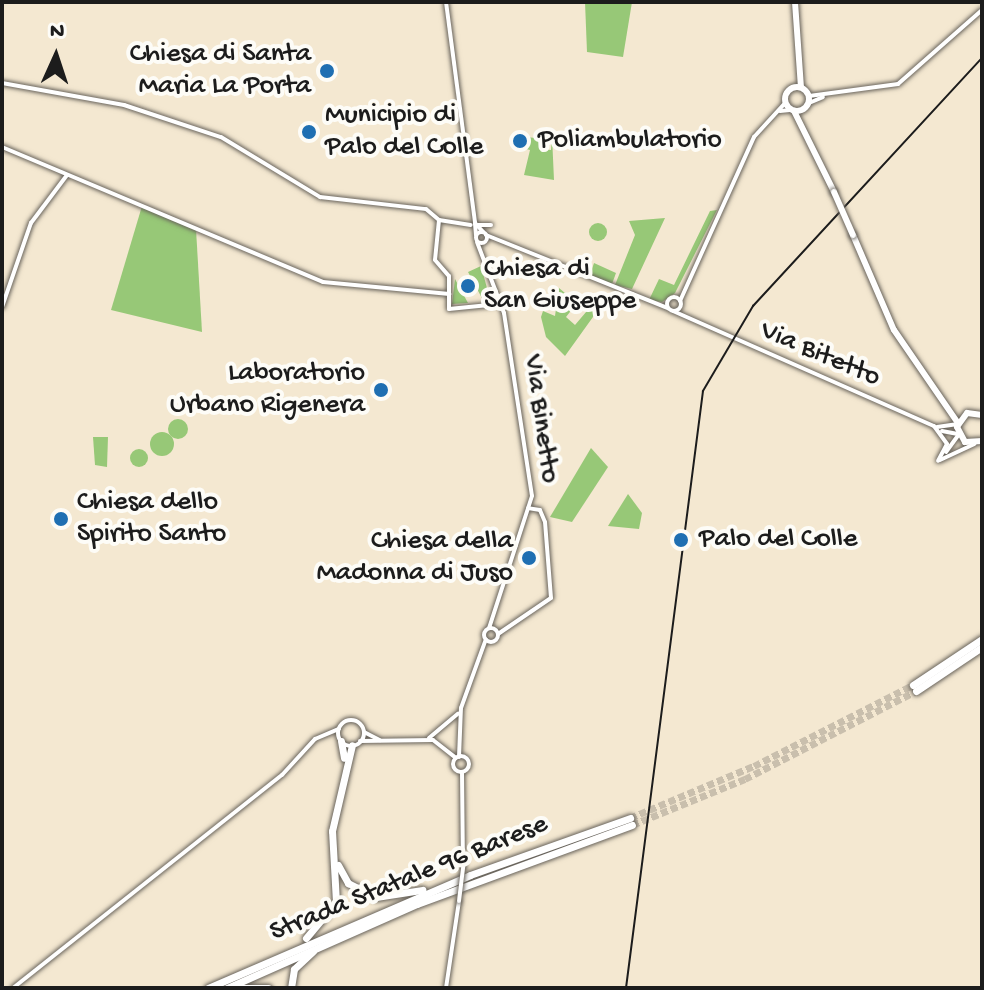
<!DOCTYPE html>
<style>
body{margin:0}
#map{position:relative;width:984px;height:990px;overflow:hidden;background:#f4e8d1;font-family:"Gochi Hand",sans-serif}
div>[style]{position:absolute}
.green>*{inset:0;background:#97c877}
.round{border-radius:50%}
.highway-tunnel>*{height:7px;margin-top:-3.5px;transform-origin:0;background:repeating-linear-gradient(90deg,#c9bfad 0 7px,transparent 0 10.5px)}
.roads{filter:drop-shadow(0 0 2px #68635b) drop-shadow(0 0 2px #68635b)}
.minor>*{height:4px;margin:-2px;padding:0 2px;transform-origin:2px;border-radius:2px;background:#fff}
.minor>.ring{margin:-2px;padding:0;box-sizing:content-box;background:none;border:4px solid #fff;border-radius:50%}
.major>*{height:6px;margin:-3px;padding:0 3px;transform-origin:3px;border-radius:3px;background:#fff}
.major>.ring{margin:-3px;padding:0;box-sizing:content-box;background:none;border:6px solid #fff;border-radius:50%}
.highway>*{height:7px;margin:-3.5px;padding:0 3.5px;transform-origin:3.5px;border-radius:3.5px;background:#fff}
.rail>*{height:2px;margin:-1px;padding:0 1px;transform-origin:1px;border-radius:1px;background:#1c1c1c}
.bridges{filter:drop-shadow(0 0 2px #68635b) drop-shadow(0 0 2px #68635b)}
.minor-bridge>*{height:4px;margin:-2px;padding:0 2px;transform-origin:2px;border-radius:2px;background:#fff}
.major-bridge>*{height:6px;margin:-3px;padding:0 3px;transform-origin:3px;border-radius:3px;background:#fff}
.dots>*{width:22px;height:22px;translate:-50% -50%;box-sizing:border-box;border:4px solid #fdfcf7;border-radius:50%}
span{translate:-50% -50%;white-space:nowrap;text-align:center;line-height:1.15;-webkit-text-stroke:8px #fdfcf7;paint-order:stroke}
.poi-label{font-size:28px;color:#1c1c1c}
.right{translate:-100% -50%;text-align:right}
.left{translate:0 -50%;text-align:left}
.street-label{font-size:28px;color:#1c1c1c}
.frame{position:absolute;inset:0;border:4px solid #1c1c1c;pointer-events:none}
.north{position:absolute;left:16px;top:16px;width:80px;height:80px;-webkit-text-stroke:6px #fdfcf7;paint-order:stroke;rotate:3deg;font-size:22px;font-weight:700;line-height:32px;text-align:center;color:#1c1c1c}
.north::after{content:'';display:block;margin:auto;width:28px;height:36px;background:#1c1c1c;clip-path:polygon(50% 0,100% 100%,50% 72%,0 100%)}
</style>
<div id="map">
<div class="green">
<div style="clip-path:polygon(585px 2px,632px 2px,623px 57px,587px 52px)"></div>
<div style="clip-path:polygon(552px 136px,554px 180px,524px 175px,530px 150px,515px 146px,527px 137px,543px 139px,543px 149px,551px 150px)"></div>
<div style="clip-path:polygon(142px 206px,196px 229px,202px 332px,111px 310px)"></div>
<div style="clip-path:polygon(717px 210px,675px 293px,662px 302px,649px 300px,659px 279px,674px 285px,710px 211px)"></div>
<div style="clip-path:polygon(665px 218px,632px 289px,615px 285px,635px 235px,629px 221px)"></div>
<div class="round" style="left:589px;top:223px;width:18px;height:18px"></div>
<div style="clip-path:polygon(594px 263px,616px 273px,612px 284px,590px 275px)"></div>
<div style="clip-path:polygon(481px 266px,487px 288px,494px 301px,484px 302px,468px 272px)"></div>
<div style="clip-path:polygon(455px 279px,468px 303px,452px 304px)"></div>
<div style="clip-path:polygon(559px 288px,577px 303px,566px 317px,575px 325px,592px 305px,598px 310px,565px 356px,546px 337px,541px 317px,543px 311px,555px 316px)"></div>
<div class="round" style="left:168px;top:419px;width:20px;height:20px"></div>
<div class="round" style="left:150px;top:432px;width:24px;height:24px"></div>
<div style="clip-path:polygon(93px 437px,108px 437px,107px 467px,95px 465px)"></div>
<div style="clip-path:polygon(591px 448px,608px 467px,572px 522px,550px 517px)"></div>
<div class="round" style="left:130px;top:449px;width:18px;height:18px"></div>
<div style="clip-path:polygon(628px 494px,642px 513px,639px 529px,608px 526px)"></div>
</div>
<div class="highway-tunnel">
<div style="left:630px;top:818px;width:134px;rotate:-22.8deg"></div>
<div style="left:754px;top:766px;width:178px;rotate:-27deg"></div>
<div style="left:632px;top:825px;width:122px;rotate:-22.2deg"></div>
<div style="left:745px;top:779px;width:192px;rotate:-27.2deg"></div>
</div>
<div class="roads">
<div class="minor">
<div style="left:446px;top:2px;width:223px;rotate:82.5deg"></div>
<div style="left:2px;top:83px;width:124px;rotate:10.2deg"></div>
<div style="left:124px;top:105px;width:102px;rotate:18.3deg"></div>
<div style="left:221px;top:137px;width:116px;rotate:31.2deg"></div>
<div style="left:320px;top:197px;width:107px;rotate:6.5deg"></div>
<div style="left:426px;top:209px;width:17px;rotate:40deg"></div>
<div style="left:439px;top:220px;width:32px;rotate:9deg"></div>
<div style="left:809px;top:96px;width:90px;rotate:-7.7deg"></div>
<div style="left:898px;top:84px;width:112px;rotate:-41.4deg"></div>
<div style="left:809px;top:103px;width:15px;rotate:-23deg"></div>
<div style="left:780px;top:111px;width:10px;rotate:-6deg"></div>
<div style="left:2px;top:147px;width:348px;rotate:22.8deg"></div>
<div style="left:323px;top:282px;width:127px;rotate:5.4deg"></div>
<div style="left:439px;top:220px;width:40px;rotate:95.7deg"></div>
<div style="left:435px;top:260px;width:21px;rotate:49deg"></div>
<div style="left:449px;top:276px;width:33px;rotate:90deg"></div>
<div style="left:449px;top:309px;width:50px;rotate:-5.7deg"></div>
<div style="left:478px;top:225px;width:13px"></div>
<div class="ring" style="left:475.5px;top:231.5px;width:7px;height:7px"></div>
<div style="left:476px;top:235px;width:12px;rotate:-95deg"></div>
<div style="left:475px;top:223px;width:12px;rotate:48deg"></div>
<div style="left:486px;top:235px;width:196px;rotate:21.9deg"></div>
<div style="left:477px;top:242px;width:76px;rotate:69.2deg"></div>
<div style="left:504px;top:313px;width:185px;rotate:81.3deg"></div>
<div style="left:532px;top:496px;width:139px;rotate:108deg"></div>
<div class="ring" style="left:667px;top:297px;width:10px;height:10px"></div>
<div style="left:680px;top:301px;width:180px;rotate:-65.7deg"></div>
<div style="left:754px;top:137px;width:46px;rotate:-47.6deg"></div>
<div style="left:2px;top:307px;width:89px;rotate:-71deg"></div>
<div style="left:31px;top:223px;width:60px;rotate:-53.1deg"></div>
<div style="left:673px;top:311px;width:285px;rotate:23.8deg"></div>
<div style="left:934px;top:426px;width:22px;rotate:54deg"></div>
<div style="left:947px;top:444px;width:19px;rotate:118deg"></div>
<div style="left:937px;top:427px;width:21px;rotate:-8deg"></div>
<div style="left:942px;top:431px;width:16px;rotate:11deg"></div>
<div style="left:946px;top:452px;width:22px;rotate:-54deg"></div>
<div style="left:940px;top:460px;width:38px;rotate:-25deg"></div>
<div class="ring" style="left:484px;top:628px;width:10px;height:10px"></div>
<div style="left:498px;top:634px;width:64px;rotate:-34.2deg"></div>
<div style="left:551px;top:598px;width:76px;rotate:-94.5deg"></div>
<div style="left:545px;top:522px;width:13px;rotate:-113deg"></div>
<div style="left:540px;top:510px;width:12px;rotate:-171deg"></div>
<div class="ring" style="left:338px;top:720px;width:22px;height:22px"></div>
<div style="left:364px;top:732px;width:18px;rotate:27deg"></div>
<div style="left:429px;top:738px;width:38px;rotate:-40deg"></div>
<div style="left:360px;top:741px;width:73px;rotate:-0.8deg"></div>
<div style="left:433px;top:740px;width:29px;rotate:38deg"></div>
<div class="ring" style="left:453px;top:756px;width:12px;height:12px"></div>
<div style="left:459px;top:757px;width:49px;rotate:-87.7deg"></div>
<div style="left:461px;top:708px;width:73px;rotate:-70.1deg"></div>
<div style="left:462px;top:772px;width:94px;rotate:89.4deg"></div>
<div style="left:13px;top:988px;width:343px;rotate:-38.4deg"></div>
<div style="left:282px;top:775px;width:49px;rotate:-47.5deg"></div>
<div style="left:315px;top:739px;width:26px;rotate:-23deg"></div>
<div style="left:446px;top:988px;width:88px;rotate:-81.5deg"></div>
</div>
<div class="major">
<div style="left:795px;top:2px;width:85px;rotate:86deg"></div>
<div class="ring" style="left:785px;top:87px;width:18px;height:18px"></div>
<div style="left:794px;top:111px;width:90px;rotate:63.7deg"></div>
<div style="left:853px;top:235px;width:103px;rotate:66.7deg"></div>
<div style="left:894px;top:330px;width:113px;rotate:55.5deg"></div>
<div style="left:982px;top:415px;width:15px;rotate:-172deg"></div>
<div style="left:967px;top:413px;width:17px;rotate:126deg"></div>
<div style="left:957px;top:427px;width:17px;rotate:62deg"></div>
<div style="left:965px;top:442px;width:17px;rotate:-3deg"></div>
</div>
<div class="highway">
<div style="left:913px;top:685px;width:83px;rotate:-33.7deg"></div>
<div style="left:916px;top:691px;width:79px;rotate:-33.7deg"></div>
<div style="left:341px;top:741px;width:17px;rotate:80deg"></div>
<div style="left:338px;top:865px;width:21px;rotate:61deg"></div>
<div style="left:348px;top:883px;width:31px;rotate:27deg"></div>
<div style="left:376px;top:897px;width:47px;rotate:-8.7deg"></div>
<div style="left:306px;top:938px;width:47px;rotate:-50.2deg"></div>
<div style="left:336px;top:902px;width:71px;rotate:-93.2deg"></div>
<div style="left:332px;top:831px;width:88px;rotate:-76.9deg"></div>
<div style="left:208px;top:988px;width:285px;rotate:-23.3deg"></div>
<div style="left:470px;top:875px;width:170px;rotate:-19.6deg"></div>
<div style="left:227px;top:988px;width:208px;rotate:-23.9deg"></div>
<div style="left:417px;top:904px;width:229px;rotate:-20.2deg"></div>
<div style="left:238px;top:988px;width:30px"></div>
<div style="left:291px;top:988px;width:19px;rotate:-81deg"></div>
<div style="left:294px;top:969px;width:26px;rotate:-43deg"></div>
</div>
</div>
<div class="rail">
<div style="left:626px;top:988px;width:602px;rotate:-82.65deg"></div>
<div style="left:703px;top:391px;width:99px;rotate:-59.5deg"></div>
<div style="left:753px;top:306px;width:338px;rotate:-47.3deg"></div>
</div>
<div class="bridges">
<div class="minor-bridge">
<div style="left:459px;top:901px;width:35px;rotate:-83deg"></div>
</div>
<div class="major-bridge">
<div style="left:834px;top:192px;width:47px;rotate:66.2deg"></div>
</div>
</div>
<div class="dots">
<div style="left:327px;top:71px;background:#1f6fb2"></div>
<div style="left:309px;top:132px;background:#1f6fb2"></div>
<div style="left:520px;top:141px;background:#1f6fb2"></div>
<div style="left:468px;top:286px;background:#1f6fb2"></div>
<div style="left:381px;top:390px;background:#1f6fb2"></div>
<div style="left:61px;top:519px;background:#1f6fb2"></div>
<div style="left:681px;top:540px;background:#1f6fb2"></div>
<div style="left:529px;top:558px;background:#1f6fb2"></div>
</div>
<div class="poi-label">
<span class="right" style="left:311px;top:71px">Chiesa di Santa<br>Maria La Porta</span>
<span class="left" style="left:325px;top:132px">Municipio di<br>Palo del Colle</span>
<span class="left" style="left:538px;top:141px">Poliambulatorio</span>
<span class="left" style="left:484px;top:286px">Chiesa di<br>San Giuseppe</span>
<span class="right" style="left:365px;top:390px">Laboratorio<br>Urbano Rigenera</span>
<span class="left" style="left:77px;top:519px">Chiesa dello<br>Spirito Santo</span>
<span class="left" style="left:699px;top:540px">Palo del Colle</span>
<span class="right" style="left:513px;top:558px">Chiesa della<br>Madonna di Juso</span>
</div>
<div class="street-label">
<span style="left:820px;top:355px;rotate:23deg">Via Bitetto</span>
<span style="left:540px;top:419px;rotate:82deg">Via Binetto</span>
<span style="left:409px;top:879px;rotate:-22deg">Strada Statale 96 Barese</span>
</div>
<div class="frame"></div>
<div class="north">N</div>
</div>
